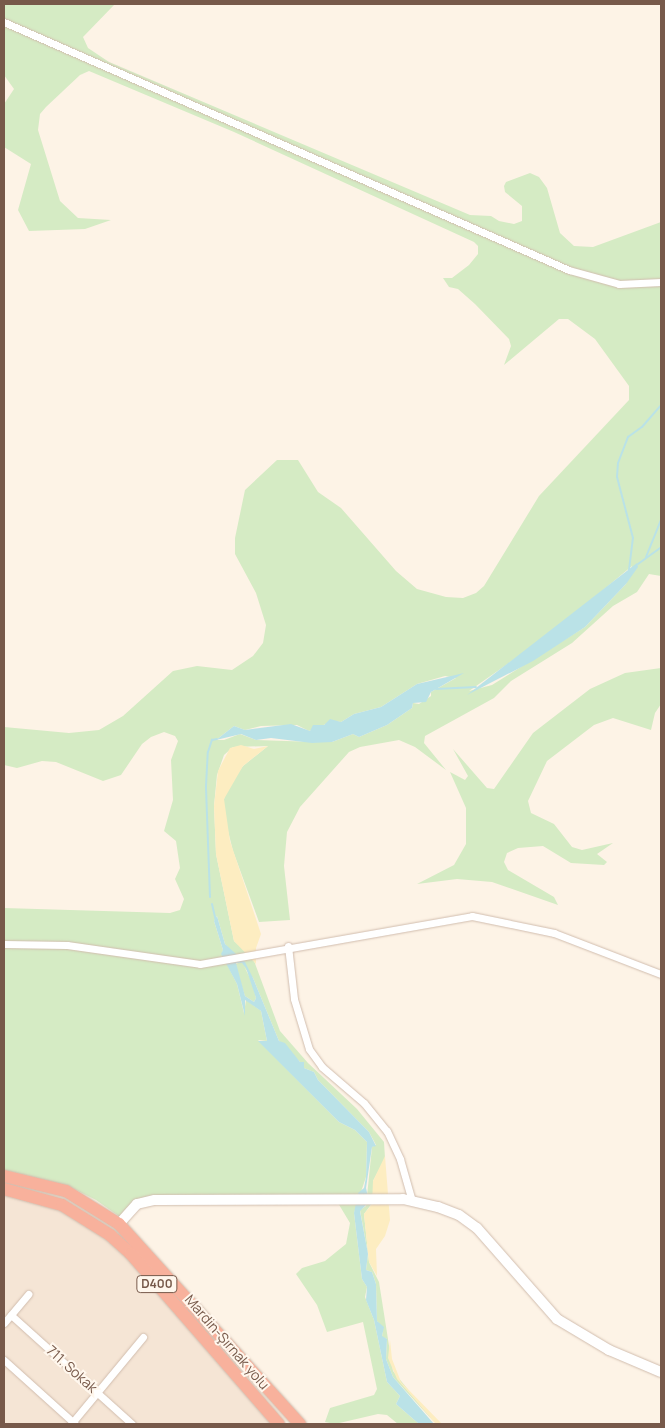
<!DOCTYPE html>
<meta charset="utf-8">
<style>
body{margin:0}
#map{position:relative;width:665px;height:1428px;overflow:hidden;background:#fdf3e6;font-family:Manrope,sans-serif}
div>[style]{position:absolute}
.residential>*{inset:0;background:#f5e5d5}
.green>*{inset:0;background:#d5ebc4}
.sand>*{inset:0;background:#fdedc1}
.water>*{inset:0;background:#bae2e7}
.stream>*{height:2px;margin:-1px;padding:0 1px;transform-origin:1px;border-radius:1px;background:#bae2e7}
.roads{filter:drop-shadow(0 0 1px #d1bdae) drop-shadow(0 0 1px #d1bdae)}
.street>*{height:7px;margin:-3.5px;padding:0 3.5px;transform-origin:3.5px;border-radius:3.5px;background:#fff}
.secondary>*{height:10px;margin:-5px;padding:0 5px;transform-origin:5px;border-radius:5px;background:#fff}
.highway>*{height:12px;margin:-6px;padding:0 6px;transform-origin:6px;border-radius:6px;background:#f8b19c}
span{translate:-50% -50%;white-space:nowrap;text-align:center;line-height:1.15;-webkit-text-stroke:4px #fff7ed;paint-order:stroke}
.shield-label span{padding:1px 4px;background:#fff7ed;border:1px solid;border-radius:4px;-webkit-text-stroke-width:0}
.shield-label{font-size:12px;color:#77594a;font-weight:700}
.street-label{font-size:14px;color:#77594a}
.frame{position:absolute;inset:0;border:5px solid #77594a;pointer-events:none}
</style>
<div id="map">
<div class="residential">
<div style="clip-path:polygon(4px 1189px,97px 1224px,279px 1424px,4px 1424px)"></div>
</div>
<div class="green">
<div style="clip-path:polygon(evenodd,4px 4px,115px 4px,83px 37px,88px 48px,109px 62px,470px 215px,491px 216px,499px 221px,514px 224px,522px 221px,522px 206px,505px 192px,504px 186px,506px 182px,530px 173px,539px 177px,547px 188px,560px 233px,574px 246px,593px 247px,661px 222px,661px 576px,649px 574px,637px 592px,613px 606px,572px 643px,511px 681px,494px 698px,425px 736px,424px 743px,446px 770px,415px 747px,399px 740px,360px 747px,349px 752px,300px 807px,287px 832px,284px 866px,290px 920px,259px 922px,233px 851px,224px 815px,224px 799px,229px 785px,243px 766px,268px 746px,233px 747px,224px 755px,217px 775px,214px 806px,216px 854px,234px 941px,253px 958px,280px 1031px,308px 1063px,357px 1109px,384px 1142px,385px 1158px,373px 1181px,373px 1202px,364px 1214px,369px 1262px,379px 1282px,393px 1371px,436px 1424px,393px 1377px,386px 1359px,387px 1339px,382px 1337px,383px 1329px,377px 1321px,376px 1284px,372px 1272px,366px 1270px,368px 1254px,360px 1210px,366px 1206px,372px 1147px,376px 1145px,369px 1132px,318px 1080px,314px 1072px,304px 1068px,304px 1062px,300px 1062px,279px 1041px,253px 978px,225px 944px,217px 916px,214px 921px,223px 950px,222px 954px,237px 984px,244px 1013px,246px 1000px,261px 1011px,267px 1041px,258px 1040px,339px 1122px,355px 1130px,367px 1142px,366px 1177px,354px 1213px,362px 1279px,367px 1287px,365px 1297px,374px 1320px,387px 1382px,400px 1396px,396px 1404px,419px 1424px,398px 1424px,387px 1415px,378px 1414px,335px 1424px,325px 1422px,330px 1408px,374px 1395px,377px 1389px,363px 1322px,327px 1332px,317px 1305px,296px 1274px,302px 1268px,325px 1261px,346px 1244px,350px 1223px,338px 1203px,142px 1202px,123px 1219px,96px 1200px,68px 1186px,4px 1170px,4px 908px,170px 913px,180px 910px,184px 899px,175px 879px,180px 868px,176px 841px,164px 831px,173px 800px,171px 760px,178px 741px,175px 736px,164px 732px,151px 737px,142px 744px,121px 775px,103px 781px,56px 762px,42px 761px,17px 768px,4px 765px,4px 727px,69px 733px,99px 730px,123px 716px,173px 671px,197px 666px,232px 670px,253px 656px,263px 643px,266px 625px,256px 593px,235px 554px,235px 538px,245px 490px,277px 460px,298px 460px,318px 492px,341px 508px,396px 571px,417px 589px,446px 597px,463px 598px,476px 593px,484px 586px,539px 496px,629px 400px,629px 386px,595px 339px,568px 319px,559px 319px,504px 365px,511px 346px,509px 339px,475px 304px,458px 289px,449px 287px,443px 278px,452px 278px,469px 265px,478px 254px,478px 246px,474px 242px,234px 132px,89px 71px,80px 75px,46px 107px,40px 114px,38px 130px,60px 201px,78px 218px,111px 220px,85px 229px,29px 231px,18px 210px,31px 164px,4px 147px,4px 104px,14px 89px,4px 75px,4px 4px,632px 566px,626px 584px,585px 627px,492px 685px,469px 691px,550px 634px,632px 566px,4px 4px,445px 676px,456px 678px,431px 692px,431px 696px,419px 704px,413px 703px,412px 708px,387px 725px,359px 737px,353px 734px,332px 742px,316px 742px,256px 740px,240px 734px,224px 740px,216px 740px,234px 726px,245px 730px,261px 726px,297px 725px,309px 731px,333px 721px,341px 722px,354px 714px,381px 707px,417px 684px,445px 676px)"></div>
<div style="clip-path:polygon(661px 668px,661px 704px,655px 713px,651px 730px,613px 718px,594px 725px,547px 761px,528px 801px,531px 813px,554px 824px,572px 847px,582px 850px,613px 843px,597px 854px,607px 862px,604px 865px,571px 863px,543px 846px,518px 848px,507px 853px,504px 862px,508px 870px,554px 897px,558px 905px,492px 882px,457px 879px,417px 884px,454px 865px,466px 844px,466px 808px,450px 772px,465px 780px,468px 776px,453px 749px,487px 788px,494px 789px,533px 733px,590px 689px,625px 673px)"></div>
<div style="clip-path:polygon(242px 962px,252px 982px,256px 998px,254px 1002px,245px 996px,242px 987px,235px 964px)"></div>
</div>
<div class="sand">
<div style="clip-path:polygon(241px 745px,254px 749px,268px 746px,243px 766px,224px 799px,230px 841px,261px 934px,256px 948px,256px 964px,234px 941px,216px 854px,214px 806px,218px 771px,230px 748px)"></div>
<div style="clip-path:polygon(385px 1156px,390px 1220px,385px 1236px,376px 1249px,377px 1276px,369px 1262px,364px 1214px,372px 1204px,373px 1181px)"></div>
<div style="clip-path:polygon(390px 1340px,392px 1359px,401px 1382px,442px 1424px,436px 1424px,397px 1379px,388px 1358px)"></div>
</div>
<div class="water">
<div style="clip-path:polygon(637px 563px,638px 567px,626px 584px,585px 627px,533px 661px,467px 695px)"></div>
<div style="clip-path:polygon(464px 673px,431px 692px,426px 702px,413px 703px,412px 708px,387px 725px,359px 737px,353px 734px,332px 742px,312px 743px,271px 738px,256px 740px,241px 734px,216px 740px,234px 726px,245px 730px,291px 724px,310px 731px,313px 725px,324px 725px,330px 719px,341px 722px,354px 714px,381px 707px,417px 684px)"></div>
<div style="clip-path:polygon(evenodd,217px 916px,225px 944px,245px 962px,253px 978px,279px 1041px,285px 1043px,300px 1062px,304px 1062px,304px 1068px,314px 1072px,318px 1080px,369px 1132px,376px 1146px,372px 1147px,366px 1188px,369px 1202px,360px 1211px,368px 1254px,366px 1270px,372px 1272px,376px 1284px,377px 1321px,384px 1327px,382px 1336px,387px 1339px,386px 1359px,393px 1377px,434px 1424px,419px 1424px,396px 1404px,400px 1396px,387px 1382px,374px 1320px,366px 1300px,367px 1287px,362px 1279px,354px 1213px,358px 1193px,364px 1188px,366px 1177px,367px 1142px,355px 1130px,339px 1122px,258px 1041px,267px 1041px,261px 1011px,245px 1000px,245px 1016px,237px 984px,221px 954px,223px 950px,214px 921px,217px 916px,236px 963px,242px 963px,246px 968px,256px 998px,254px 1002px,245px 996px,236px 963px)"></div>
</div>
<div class="stream">
<div style="left:646px;top:557px;width:40px;rotate:-68deg"></div>
<div style="left:638px;top:564px;width:29px;rotate:-36deg"></div>
<div style="left:629px;top:570px;width:32px;rotate:-83deg"></div>
<div style="left:633px;top:538px;width:63px;rotate:-104.7deg"></div>
<div style="left:617px;top:477px;width:14px;rotate:-86deg"></div>
<div style="left:618px;top:463px;width:28px;rotate:-69deg"></div>
<div style="left:628px;top:437px;width:17px;rotate:-36deg"></div>
<div style="left:642px;top:427px;width:29px;rotate:-49deg"></div>
<div style="left:436px;top:689px;width:40px;rotate:-2.9deg"></div>
<div style="left:210px;top:897px;width:111px;rotate:-92.1deg"></div>
<div style="left:206px;top:786px;width:34px;rotate:-87deg"></div>
<div style="left:208px;top:752px;width:13px;rotate:-72deg"></div>
<div style="left:212px;top:740px;width:5px;rotate:-11deg"></div>
<div style="left:212px;top:904px;width:17px;rotate:77deg"></div>
</div>
<div class="roads">
<div class="street">
<div style="left:4px;top:22px;width:617px;rotate:23.7deg"></div>
<div style="left:569px;top:270px;width:52px;rotate:15.6deg"></div>
<div style="left:619px;top:284px;width:42px;rotate:-2.7deg"></div>
<div style="left:4px;top:944px;width:63px;rotate:0.9deg"></div>
<div style="left:67px;top:945px;width:134px;rotate:8.1deg"></div>
<div style="left:200px;top:964px;width:276px;rotate:-10deg"></div>
<div style="left:472px;top:916px;width:84px;rotate:11.7deg"></div>
<div style="left:554px;top:933px;width:115px;rotate:21deg"></div>
<div style="left:288px;top:946px;width:53px;rotate:83.5deg"></div>
<div style="left:294px;top:999px;width:52px;rotate:73.3deg"></div>
<div style="left:309px;top:1049px;width:22px;rotate:54deg"></div>
<div style="left:322px;top:1067px;width:55px;rotate:40.6deg"></div>
<div style="left:364px;top:1103px;width:36px;rotate:51deg"></div>
<div style="left:387px;top:1131px;width:31px;rotate:65deg"></div>
<div style="left:400px;top:1159px;width:44px;rotate:74.1deg"></div>
<div style="left:11px;top:1315px;width:163px;rotate:42deg"></div>
<div style="left:4px;top:1323px;width:38px;rotate:-50deg"></div>
<div style="left:4px;top:1360px;width:96px;rotate:42deg"></div>
<div style="left:71px;top:1424px;width:113px;rotate:-50.4deg"></div>
</div>
<div class="secondary">
<div style="left:119px;top:1224px;width:27px;rotate:-48deg"></div>
<div style="left:137px;top:1204px;width:18px;rotate:-13deg"></div>
<div style="left:155px;top:1200px;width:248px;rotate:-0.2deg"></div>
<div style="left:403px;top:1199px;width:36px;rotate:13deg"></div>
<div style="left:438px;top:1207px;width:22px;rotate:21deg"></div>
<div style="left:459px;top:1215px;width:22px;rotate:36deg"></div>
<div style="left:477px;top:1228px;width:121px;rotate:48.7deg"></div>
<div style="left:557px;top:1319px;width:61px;rotate:30.8deg"></div>
<div style="left:609px;top:1350px;width:56px;rotate:22.9deg"></div>
</div>
<div class="highway">
<div style="left:4px;top:1176px;width:64px;rotate:13.6deg"></div>
<div style="left:66px;top:1191px;width:62px;rotate:31.9deg"></div>
<div style="left:119px;top:1224px;width:270px;rotate:47.9deg"></div>
<div style="left:4px;top:1189px;width:60px;rotate:15.4deg"></div>
<div style="left:62px;top:1205px;width:57px;rotate:32deg"></div>
<div style="left:110px;top:1235px;width:28px;rotate:42deg"></div>
<div style="left:131px;top:1254px;width:225px;rotate:49deg"></div>
</div>
</div>
<div class="shield-label">
<span style="left:157px;top:1284px">D400</span>
</div>
<div class="street-label">
<span style="left:227px;top:1342px;rotate:49deg">Mardin-Şırnak yolu</span>
<span style="left:72px;top:1369px;rotate:42deg">711. Sokak</span>
</div>
<div class="frame"></div>
</div>
